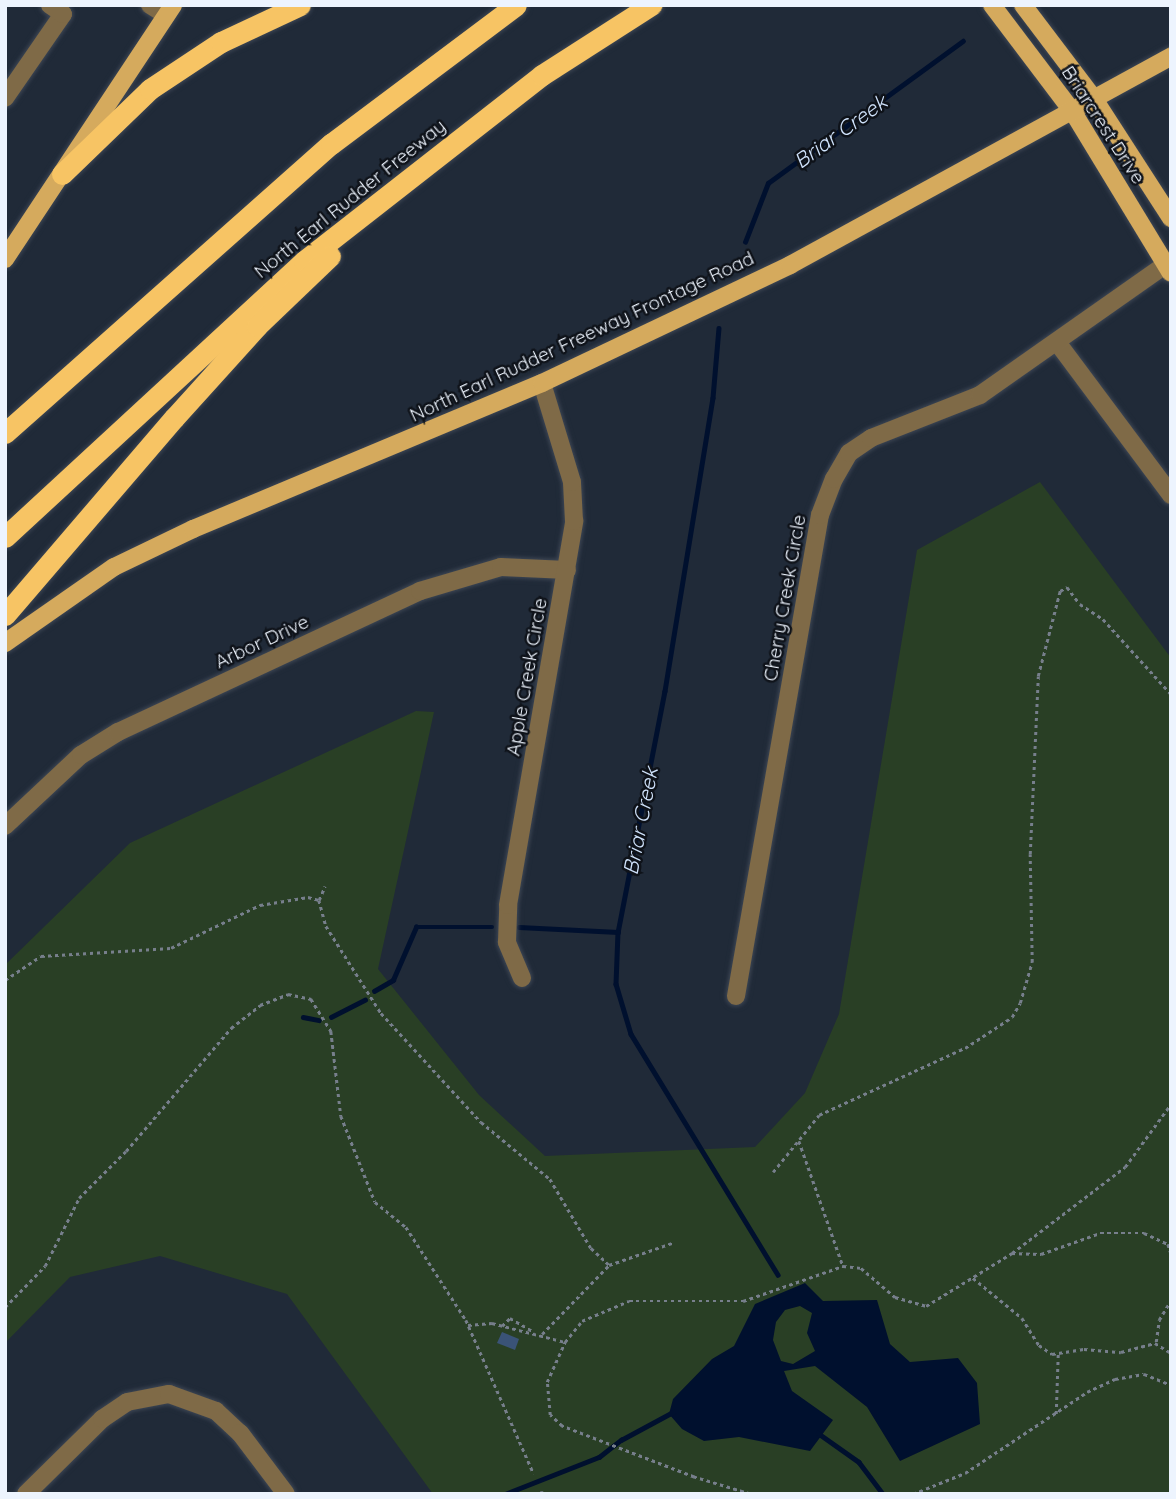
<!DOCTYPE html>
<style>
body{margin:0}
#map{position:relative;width:1176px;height:1499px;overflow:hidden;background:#202a38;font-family:Quicksand,sans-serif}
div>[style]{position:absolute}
.green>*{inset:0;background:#293f25}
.water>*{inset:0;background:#00102e}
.stream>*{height:4.5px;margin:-2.25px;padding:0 2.25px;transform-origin:2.25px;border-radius:2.25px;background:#00102e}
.building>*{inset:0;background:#3a5377}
.path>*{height:2.5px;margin-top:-1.25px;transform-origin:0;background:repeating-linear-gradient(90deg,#777f8c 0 3.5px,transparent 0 7px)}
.roads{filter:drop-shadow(0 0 2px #3d4654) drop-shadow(0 0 2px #3d4654)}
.minor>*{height:18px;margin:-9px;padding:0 9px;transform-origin:9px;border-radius:9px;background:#7f6a47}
.major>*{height:18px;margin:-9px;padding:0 9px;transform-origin:9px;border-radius:9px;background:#d5aa5d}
.highway>*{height:21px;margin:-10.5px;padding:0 10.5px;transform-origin:10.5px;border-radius:10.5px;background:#f7c464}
span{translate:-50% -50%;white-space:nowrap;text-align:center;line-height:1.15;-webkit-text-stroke:5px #0e1219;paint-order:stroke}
.street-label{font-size:19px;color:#edf4fe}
.water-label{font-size:21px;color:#d0e3fc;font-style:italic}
.frame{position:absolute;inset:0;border:7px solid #edf4fe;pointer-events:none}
</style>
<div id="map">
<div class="green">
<div style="clip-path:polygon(1040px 482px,1171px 658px,1171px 1494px,433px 1494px,287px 1294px,160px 1256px,70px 1277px,5px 1343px,5px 965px,130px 843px,416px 711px,434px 712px,378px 969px,479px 1095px,545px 1156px,755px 1147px,805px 1093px,839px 1014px,917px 550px)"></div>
</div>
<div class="water">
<div style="clip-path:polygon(evenodd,805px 1283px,823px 1301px,877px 1300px,890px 1344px,910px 1362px,958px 1358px,977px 1383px,980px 1424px,900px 1461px,867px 1407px,815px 1366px,784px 1371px,792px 1391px,833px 1420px,810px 1451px,739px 1437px,704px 1441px,682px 1429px,669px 1414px,673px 1399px,712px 1359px,734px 1346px,755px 1304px,805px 1283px,800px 1306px,812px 1313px,807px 1333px,815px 1351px,793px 1364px,781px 1361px,773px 1340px,776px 1322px,785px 1310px,800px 1306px)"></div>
</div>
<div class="stream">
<div style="left:745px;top:242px;width:63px;rotate:-68.7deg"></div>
<div style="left:768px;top:183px;width:241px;rotate:-36.1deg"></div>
<div style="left:719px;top:328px;width:70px;rotate:94.9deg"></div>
<div style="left:713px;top:398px;width:297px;rotate:99.3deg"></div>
<div style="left:665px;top:691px;width:246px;rotate:101deg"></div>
<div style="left:618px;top:932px;width:52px;rotate:92.2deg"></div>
<div style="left:616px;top:984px;width:52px;rotate:73.3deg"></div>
<div style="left:631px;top:1034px;width:282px;rotate:58.6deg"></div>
<div style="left:519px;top:927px;width:99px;rotate:2.9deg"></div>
<div style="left:374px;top:991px;width:22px;rotate:-30deg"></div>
<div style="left:393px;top:980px;width:58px;rotate:-66.5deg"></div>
<div style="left:416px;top:927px;width:76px"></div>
<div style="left:303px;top:1017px;width:16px;rotate:11deg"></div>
<div style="left:331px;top:1017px;width:38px;rotate:-27deg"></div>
<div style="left:818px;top:1433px;width:50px;rotate:35.3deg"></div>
<div style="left:859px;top:1462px;width:40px;rotate:53deg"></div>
<div style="left:505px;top:1494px;width:101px;rotate:-21.5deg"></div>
<div style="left:599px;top:1457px;width:28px;rotate:-38deg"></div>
<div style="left:621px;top:1440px;width:59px;rotate:-28.3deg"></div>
</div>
<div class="building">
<div style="clip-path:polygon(502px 1332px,519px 1339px,515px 1350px,497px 1343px)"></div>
</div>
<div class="path">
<div style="left:319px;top:900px;width:15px;rotate:-67deg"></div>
<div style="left:5px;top:980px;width:43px;rotate:-33.7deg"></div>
<div style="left:41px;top:956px;width:130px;rotate:-3.5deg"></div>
<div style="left:171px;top:948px;width:99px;rotate:-25.8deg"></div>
<div style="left:260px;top:905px;width:49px;rotate:-9.5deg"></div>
<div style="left:308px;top:897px;width:11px;rotate:15deg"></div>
<div style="left:319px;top:900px;width:27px;rotate:75deg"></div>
<div style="left:326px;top:926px;width:103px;rotate:57.7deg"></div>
<div style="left:381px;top:1013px;width:148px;rotate:47.5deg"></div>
<div style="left:481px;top:1122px;width:89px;rotate:39.6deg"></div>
<div style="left:550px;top:1179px;width:80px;rotate:59.3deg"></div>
<div style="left:591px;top:1248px;width:25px;rotate:43deg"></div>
<div style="left:799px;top:1141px;width:133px;rotate:70.6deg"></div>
<div style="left:773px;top:1172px;width:73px;rotate:-51.1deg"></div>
<div style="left:819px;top:1115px;width:161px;rotate:-24.7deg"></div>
<div style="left:965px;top:1048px;width:56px;rotate:-33.4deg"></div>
<div style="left:1012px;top:1017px;width:16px;rotate:-60deg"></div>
<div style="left:1020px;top:1003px;width:43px;rotate:-73.7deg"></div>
<div style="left:1032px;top:962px;width:108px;rotate:-91.1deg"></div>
<div style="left:1030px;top:854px;width:178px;rotate:-87.4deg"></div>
<div style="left:1038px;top:676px;width:88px;rotate:-75.5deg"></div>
<div style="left:1060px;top:591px;width:8px;rotate:-30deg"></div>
<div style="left:1067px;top:587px;width:21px;rotate:53deg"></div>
<div style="left:1080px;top:604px;width:27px;rotate:33deg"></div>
<div style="left:1103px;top:619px;width:101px;rotate:47.8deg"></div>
<div style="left:1012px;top:1253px;width:29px;rotate:2deg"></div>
<div style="left:1041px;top:1254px;width:63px;rotate:-19.6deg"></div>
<div style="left:1100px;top:1233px;width:44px"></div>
<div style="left:1144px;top:1233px;width:26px;rotate:25deg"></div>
<div style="left:1168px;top:1244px;width:9px;rotate:72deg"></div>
<div style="left:973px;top:1278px;width:63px;rotate:39.2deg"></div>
<div style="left:1022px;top:1318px;width:32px;rotate:58deg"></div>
<div style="left:1039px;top:1345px;width:16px;rotate:35deg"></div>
<div style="left:1052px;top:1354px;width:32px;rotate:-9deg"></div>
<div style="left:1084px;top:1349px;width:37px;rotate:5deg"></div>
<div style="left:1121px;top:1352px;width:35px;rotate:-15deg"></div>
<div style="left:1155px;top:1343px;width:19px;rotate:32deg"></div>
<div style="left:5px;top:1307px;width:57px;rotate:-45.7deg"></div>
<div style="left:45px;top:1266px;width:76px;rotate:-63.4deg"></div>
<div style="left:79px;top:1198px;width:66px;rotate:-45deg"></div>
<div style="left:126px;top:1151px;width:162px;rotate:-49.5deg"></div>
<div style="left:231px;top:1028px;width:37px;rotate:-38deg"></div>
<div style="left:260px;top:1005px;width:30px;rotate:-21deg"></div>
<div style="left:288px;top:994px;width:24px;rotate:12deg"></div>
<div style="left:311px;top:999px;width:38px;rotate:58deg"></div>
<div style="left:331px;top:1031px;width:86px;rotate:83.3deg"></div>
<div style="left:341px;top:1116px;width:92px;rotate:68.4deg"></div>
<div style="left:375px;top:1202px;width:40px;rotate:39deg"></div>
<div style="left:406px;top:1227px;width:111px;rotate:57.2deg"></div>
<div style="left:466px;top:1320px;width:168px;rotate:66.2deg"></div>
<div style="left:468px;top:1325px;width:24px;rotate:-5deg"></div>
<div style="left:492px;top:1323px;width:75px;rotate:14.6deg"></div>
<div style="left:502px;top:1326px;width:11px;rotate:-45deg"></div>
<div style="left:510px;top:1318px;width:28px;rotate:30deg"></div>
<div style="left:542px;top:1334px;width:96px;rotate:-45.8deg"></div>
<div style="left:609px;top:1265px;width:67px;rotate:-19.2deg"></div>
<div style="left:1156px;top:1342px;width:22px;rotate:-82deg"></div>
<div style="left:1159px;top:1320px;width:23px;rotate:-59deg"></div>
<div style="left:1056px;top:1414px;width:61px;rotate:-88.1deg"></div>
<div style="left:542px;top:1491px;width:3px;rotate:90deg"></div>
<div style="left:750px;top:1494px;width:59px;rotate:-163.1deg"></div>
<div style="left:694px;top:1477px;width:142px;rotate:-158.9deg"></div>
<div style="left:562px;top:1426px;width:16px;rotate:-137deg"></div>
<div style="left:550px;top:1415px;width:33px;rotate:-95deg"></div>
<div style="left:547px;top:1382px;width:44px;rotate:-65.8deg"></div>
<div style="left:565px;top:1342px;width:27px;rotate:-51deg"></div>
<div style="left:582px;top:1321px;width:51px;rotate:-23.1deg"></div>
<div style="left:629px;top:1301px;width:114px"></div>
<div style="left:743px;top:1301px;width:106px;rotate:-19.3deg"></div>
<div style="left:843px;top:1266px;width:18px;rotate:6deg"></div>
<div style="left:861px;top:1268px;width:45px;rotate:40.5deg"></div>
<div style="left:895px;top:1297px;width:32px;rotate:16deg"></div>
<div style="left:926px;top:1306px;width:101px;rotate:-31.6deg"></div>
<div style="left:1012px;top:1253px;width:142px;rotate:-37.3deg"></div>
<div style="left:1125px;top:1167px;width:78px;rotate:-53.9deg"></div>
<div style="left:913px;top:1494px;width:56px;rotate:-22deg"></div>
<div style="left:965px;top:1473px;width:146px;rotate:-33.6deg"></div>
<div style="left:1087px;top:1392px;width:31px;rotate:-25deg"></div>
<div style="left:1115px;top:1379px;width:29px;rotate:-10deg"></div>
<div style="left:1144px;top:1374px;width:29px;rotate:22deg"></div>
</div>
<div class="roads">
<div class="minor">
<div style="left:150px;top:5px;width:19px;rotate:32deg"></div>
<div style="left:5px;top:98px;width:102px;rotate:-55.4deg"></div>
<div style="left:63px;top:14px;width:16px;rotate:-145deg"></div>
<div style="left:1057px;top:342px;width:191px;rotate:53.3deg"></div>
<div style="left:5px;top:826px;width:104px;rotate:-43.1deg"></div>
<div style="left:81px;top:755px;width:44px;rotate:-31.9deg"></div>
<div style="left:118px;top:732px;width:333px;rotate:-25deg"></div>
<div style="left:420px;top:591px;width:84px;rotate:-16.5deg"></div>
<div style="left:501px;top:567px;width:66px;rotate:2.6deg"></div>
<div style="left:522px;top:978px;width:39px;rotate:-113deg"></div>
<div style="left:507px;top:942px;width:37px;rotate:-88deg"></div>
<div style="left:508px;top:905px;width:390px;rotate:-80.2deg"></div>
<div style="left:574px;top:521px;width:39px;rotate:-93deg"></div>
<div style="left:572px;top:482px;width:103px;rotate:-106.9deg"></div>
<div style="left:736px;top:996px;width:488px;rotate:-80.1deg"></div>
<div style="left:820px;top:515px;width:39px;rotate:-69deg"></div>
<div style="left:834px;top:479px;width:30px;rotate:-60deg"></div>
<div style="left:849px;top:453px;width:27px;rotate:-34deg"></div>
<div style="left:871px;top:438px;width:117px;rotate:-21.5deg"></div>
<div style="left:980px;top:395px;width:226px;rotate:-35.1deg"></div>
<div style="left:26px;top:1494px;width:107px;rotate:-44.6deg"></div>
<div style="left:102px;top:1419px;width:30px;rotate:-34deg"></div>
<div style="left:127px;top:1402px;width:43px;rotate:-10.8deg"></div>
<div style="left:169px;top:1394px;width:50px;rotate:19.9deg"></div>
<div style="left:216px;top:1411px;width:33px;rotate:43deg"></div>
<div style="left:240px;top:1433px;width:76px;rotate:53deg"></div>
</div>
<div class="major">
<div style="left:992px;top:5px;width:134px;rotate:52.9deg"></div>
<div style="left:1073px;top:112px;width:188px;rotate:58.7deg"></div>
<div style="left:1023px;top:5px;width:118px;rotate:52.9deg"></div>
<div style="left:1094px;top:99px;width:142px;rotate:57.1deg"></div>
<div style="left:5px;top:259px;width:305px;rotate:-56.5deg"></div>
<div style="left:5px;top:643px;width:133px;rotate:-34.9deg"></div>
<div style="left:114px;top:567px;width:88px;rotate:-25.7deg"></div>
<div style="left:193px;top:529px;width:378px;rotate:-22.7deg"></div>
<div style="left:542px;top:383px;width:275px;rotate:-25.4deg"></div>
<div style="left:790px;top:265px;width:435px;rotate:-28.7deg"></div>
</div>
<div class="highway">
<div style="left:62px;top:174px;width:122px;rotate:-44deg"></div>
<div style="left:150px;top:89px;width:85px;rotate:-33.5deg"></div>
<div style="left:221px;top:42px;width:87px;rotate:-25.1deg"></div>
<div style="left:5px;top:433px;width:436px;rotate:-41.6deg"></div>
<div style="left:331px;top:144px;width:231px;rotate:-36.9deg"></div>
<div style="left:5px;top:537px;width:407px;rotate:-42.7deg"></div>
<div style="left:304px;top:261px;width:302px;rotate:-38deg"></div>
<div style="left:542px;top:75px;width:130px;rotate:-32.7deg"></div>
<div style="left:5px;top:615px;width:260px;rotate:-49.4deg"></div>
<div style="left:174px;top:418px;width:124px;rotate:-47.9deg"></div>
<div style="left:257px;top:326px;width:101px;rotate:-43.8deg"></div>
</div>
</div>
<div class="street-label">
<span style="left:1103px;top:125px;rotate:57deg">Briarcrest Drive</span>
<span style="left:350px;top:199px;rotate:-39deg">North Earl Rudder Freeway</span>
<span style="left:582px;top:337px;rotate:-25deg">North Earl Rudder Freeway Frontage Road</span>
<span style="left:785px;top:598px;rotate:-80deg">Cherry Creek Circle</span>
<span style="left:262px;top:642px;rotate:-25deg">Arbor Drive</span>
<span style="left:527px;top:677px;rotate:-80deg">Apple Creek Circle</span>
</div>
<div class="water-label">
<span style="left:840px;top:131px;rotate:-36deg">Briar Creek</span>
<span style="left:640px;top:821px;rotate:-79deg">Briar Creek</span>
</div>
<div class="frame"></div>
</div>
